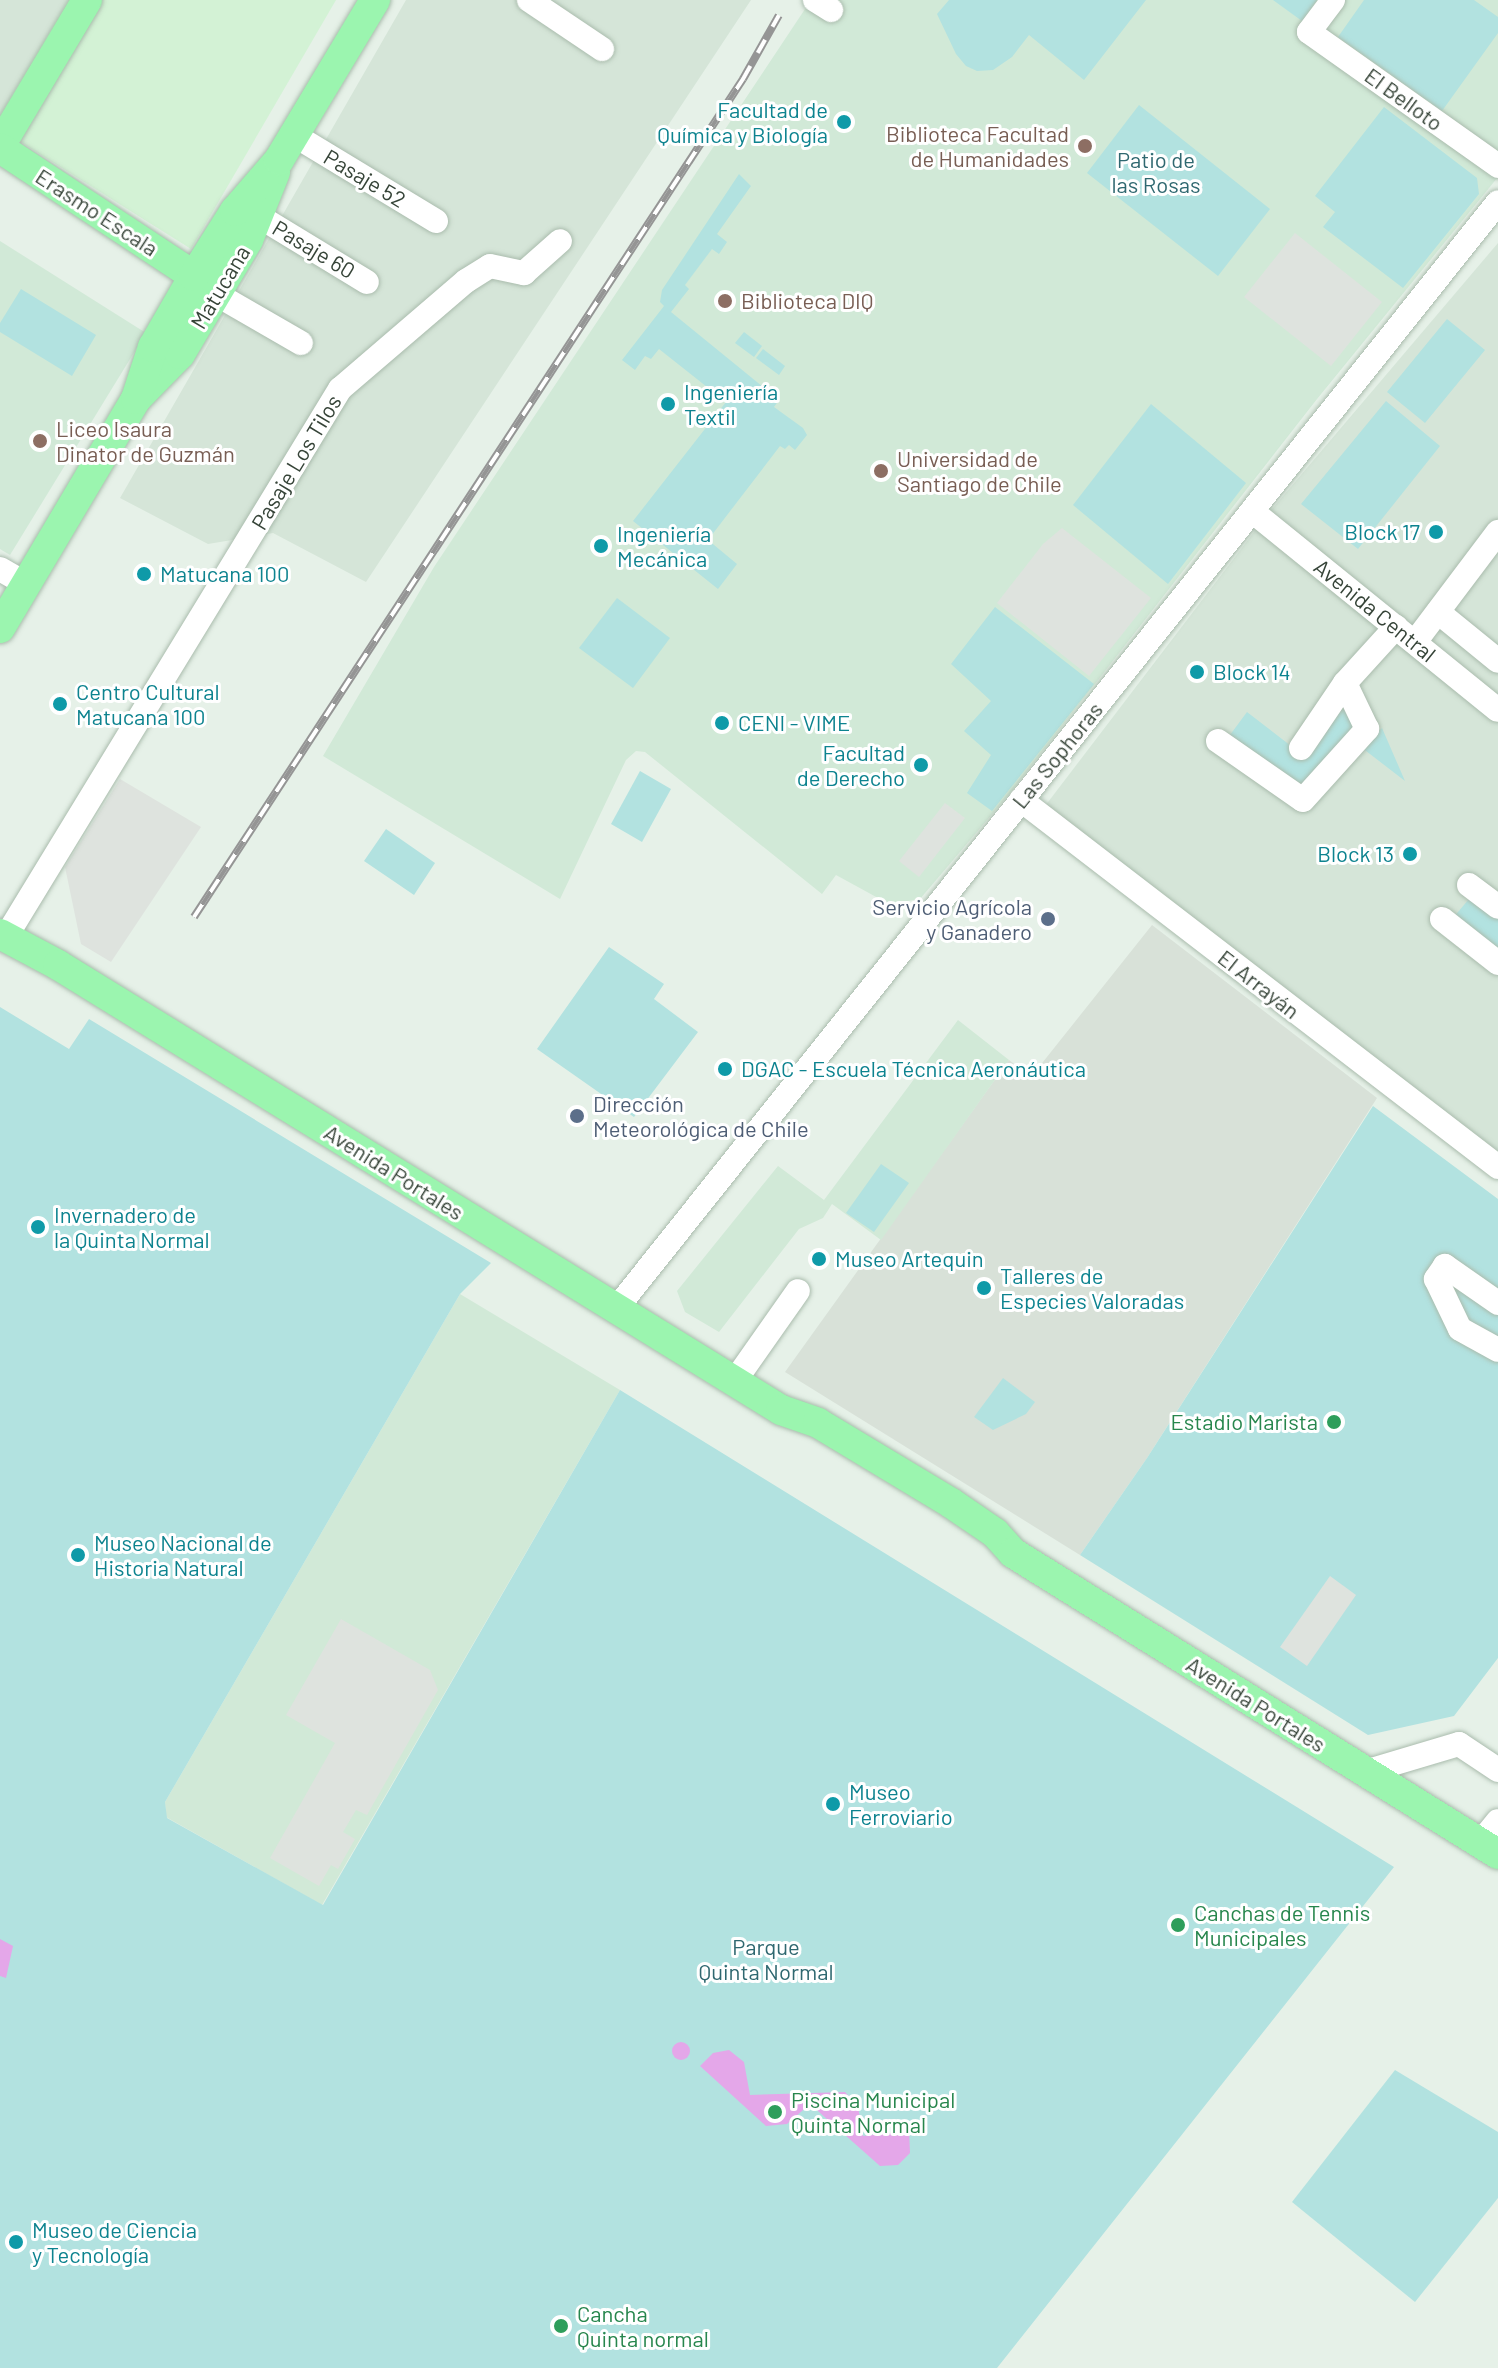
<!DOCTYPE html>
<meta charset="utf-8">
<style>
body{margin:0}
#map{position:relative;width:1498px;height:2368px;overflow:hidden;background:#e6f1e8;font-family:Barlow,sans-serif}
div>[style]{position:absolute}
.residential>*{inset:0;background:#d5e5d8}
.commercial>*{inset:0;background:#d3f2d5}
.industrial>*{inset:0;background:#d8e1d8}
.education>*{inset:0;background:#d1e9d7}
.green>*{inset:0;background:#b2e2e0}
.parking>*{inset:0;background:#dee3de}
.water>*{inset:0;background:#e4a7e9}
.round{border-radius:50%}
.roads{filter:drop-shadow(0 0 2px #aabcad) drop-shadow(0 0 2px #aabcad)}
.minor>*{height:24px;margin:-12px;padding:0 12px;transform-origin:12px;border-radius:12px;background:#fff}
.major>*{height:30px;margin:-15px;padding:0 15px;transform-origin:15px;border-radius:15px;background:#9bf5af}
.rail>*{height:8px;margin-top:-4px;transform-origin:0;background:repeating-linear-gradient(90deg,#fff 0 15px,#959595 0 30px);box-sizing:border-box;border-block:2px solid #959595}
.dots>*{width:22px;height:22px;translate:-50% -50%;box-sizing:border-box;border:4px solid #fff;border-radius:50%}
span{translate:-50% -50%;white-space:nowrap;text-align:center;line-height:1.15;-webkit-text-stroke:6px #fff;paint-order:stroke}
.street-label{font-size:22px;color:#364438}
.culture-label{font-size:22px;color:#0d838f}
.right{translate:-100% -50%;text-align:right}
.left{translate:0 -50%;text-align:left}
.education-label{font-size:22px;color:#785e54}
.park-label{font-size:22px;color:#2f6870}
.service-label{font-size:22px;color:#4e5e75}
.leisure-label{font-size:22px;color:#27864d}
</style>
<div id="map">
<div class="residential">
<div style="clip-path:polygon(0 0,70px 0,0 115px)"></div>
<div style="clip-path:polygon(406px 0,751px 0,366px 582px,273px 533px,208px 544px,120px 498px)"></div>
<div style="clip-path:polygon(1498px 243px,1498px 1158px,1042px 810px,1267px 515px)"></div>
</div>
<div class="commercial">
<div style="clip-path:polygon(68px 0,336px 0,191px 249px,0 129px,0 115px)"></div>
</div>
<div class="industrial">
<div style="clip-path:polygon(1152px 925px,1377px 1098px,1147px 1458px,1080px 1555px,785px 1372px,1009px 1060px,1031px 1077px)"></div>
</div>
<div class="education">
<div style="clip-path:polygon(811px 0,1498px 0,1498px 177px,1317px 399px,1010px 793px,920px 899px,889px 904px,836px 875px,822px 894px,645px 752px,636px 751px,626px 760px,560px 899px,323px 756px,434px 567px)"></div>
<div style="clip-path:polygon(0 241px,146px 333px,10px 555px,0 549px)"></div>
<div style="clip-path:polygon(958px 1020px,1009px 1060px,881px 1240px,832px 1204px,823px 1218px,799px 1229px,719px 1332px,685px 1312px,677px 1291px,778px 1166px,824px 1200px)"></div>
<div style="clip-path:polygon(460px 1294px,620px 1390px,322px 1905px,166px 1817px,165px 1802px)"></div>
</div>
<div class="green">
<div style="clip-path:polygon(949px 0,1146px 0,1084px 80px,1029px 35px,1012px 57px,993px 70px,977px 71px,966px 66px,956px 54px,937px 14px)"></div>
<div style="clip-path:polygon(1273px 0,1317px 0,1302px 21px)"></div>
<div style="clip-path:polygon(1364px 0,1474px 0,1498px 17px,1498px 33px,1442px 111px,1338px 37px)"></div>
<div style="clip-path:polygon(1139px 105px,1270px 209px,1218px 276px,1087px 173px)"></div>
<div style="clip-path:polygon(1384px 107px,1477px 178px,1479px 194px,1403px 288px,1323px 227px,1335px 212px,1315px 196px)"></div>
<div style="clip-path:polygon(739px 174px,751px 186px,717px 234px,727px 242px,719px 254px,712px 249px,685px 285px,689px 289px,671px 312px,779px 400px,774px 407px,803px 428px,807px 435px,795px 450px,789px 445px,785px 449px,780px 446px,708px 540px,737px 564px,718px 589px,633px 521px,726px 402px,659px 349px,651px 359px,645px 356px,635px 370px,622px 360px,664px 306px,660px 302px,662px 290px)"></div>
<div style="clip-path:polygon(21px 289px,96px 335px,72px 376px,0 332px,0 323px)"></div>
<div style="clip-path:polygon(1447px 319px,1485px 350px,1425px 423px,1387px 392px)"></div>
<div style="clip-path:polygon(744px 332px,762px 346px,754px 357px,735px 343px)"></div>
<div style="clip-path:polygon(763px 349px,785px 366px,779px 375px,756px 358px)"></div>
<div style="clip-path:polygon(1386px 401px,1440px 446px,1358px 549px,1301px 504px)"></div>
<div style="clip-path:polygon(1151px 404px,1246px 483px,1168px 584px,1073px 505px)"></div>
<div style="clip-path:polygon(617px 598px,670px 638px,633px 688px,579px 648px)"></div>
<div style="clip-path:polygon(995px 607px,1094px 684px,992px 811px,967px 793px,991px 755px,964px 731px,991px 701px,951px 664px)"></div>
<div style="clip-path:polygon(1346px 701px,1374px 735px,1382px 728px,1405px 781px,1357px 744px,1311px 804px,1227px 739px,1247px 712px,1304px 756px)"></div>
<div style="clip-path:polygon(640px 771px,671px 789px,642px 842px,611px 824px)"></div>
<div style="clip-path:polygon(386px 829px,435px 863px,414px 895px,364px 861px)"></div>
<div style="clip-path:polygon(1475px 892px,1498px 910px,1498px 956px,1452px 919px)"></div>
<div style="clip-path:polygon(609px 947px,664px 984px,654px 999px,698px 1032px,634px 1117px,537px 1049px)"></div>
<div style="clip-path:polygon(0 1007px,69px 1049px,89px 1019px,491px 1263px,460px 1294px,165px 1802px,167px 1818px,323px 1905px,620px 1390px,1394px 1867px,997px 2368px,0 2368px)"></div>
<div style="clip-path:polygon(1373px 1106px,1498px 1199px,1498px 1658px,1454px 1716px,1368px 1735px,1080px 1555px,1147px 1458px)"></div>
<div style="clip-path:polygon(881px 1164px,909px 1183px,874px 1232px,846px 1213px)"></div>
<div style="clip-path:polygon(1003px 1378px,1035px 1402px,1026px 1414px,993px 1430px,974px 1417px)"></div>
<div style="clip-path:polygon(1395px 2070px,1498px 2132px,1498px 2198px,1415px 2302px,1292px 2202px)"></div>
</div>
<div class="parking">
<div style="clip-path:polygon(1295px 233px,1382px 302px,1331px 366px,1244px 297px)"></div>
<div style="clip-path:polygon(1062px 528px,1151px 598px,1089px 676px,997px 603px,1043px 544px)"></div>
<div style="clip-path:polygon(120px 779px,201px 827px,111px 962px,81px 944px,65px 867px)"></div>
<div style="clip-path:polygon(945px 803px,965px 818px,919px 877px,899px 861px)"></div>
<div style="clip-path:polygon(1330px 1576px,1356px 1595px,1307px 1666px,1280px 1647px)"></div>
<div style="clip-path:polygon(341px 1619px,430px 1670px,438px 1690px,367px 1815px,356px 1810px,343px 1832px,355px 1839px,338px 1869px,331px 1865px,319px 1886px,270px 1858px,335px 1743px,286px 1715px)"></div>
</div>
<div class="water">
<div style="clip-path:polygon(0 1939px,13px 1946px,6px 1978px,0 1976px)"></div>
<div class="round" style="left:672px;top:2042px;width:18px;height:18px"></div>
<div style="clip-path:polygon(729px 2050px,744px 2062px,750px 2095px,845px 2092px,858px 2106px,863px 2136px,909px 2130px,910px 2153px,898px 2165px,880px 2166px,810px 2104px,787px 2124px,766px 2126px,700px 2066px,713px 2053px)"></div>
</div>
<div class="roads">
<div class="minor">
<div style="left:529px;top:0;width:88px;rotate:33.9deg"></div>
<div style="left:815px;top:0;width:19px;rotate:32deg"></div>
<div style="left:1333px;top:0;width:40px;rotate:127deg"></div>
<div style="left:1309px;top:32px;width:232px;rotate:35.3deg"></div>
<div style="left:294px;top:135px;width:166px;rotate:31.2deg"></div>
<div style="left:260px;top:217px;width:125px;rotate:31.3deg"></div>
<div style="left:216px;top:294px;width:98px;rotate:30deg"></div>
<div style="left:1252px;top:511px;width:316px;rotate:39deg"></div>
<div style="left:0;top:569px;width:30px;rotate:30deg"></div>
<div style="left:1438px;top:612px;width:77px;rotate:39.2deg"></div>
<div style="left:1415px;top:642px;width:138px;rotate:-53deg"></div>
<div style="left:1218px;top:741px;width:103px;rotate:34.8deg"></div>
<div style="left:1303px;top:800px;width:96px;rotate:-48deg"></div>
<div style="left:1367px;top:729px;width:51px;rotate:-115.6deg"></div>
<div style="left:1301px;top:748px;width:78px;rotate:-55.9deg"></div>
<div style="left:1345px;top:683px;width:76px;rotate:-47.7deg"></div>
<div style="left:1021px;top:800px;width:602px;rotate:37.57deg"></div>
<div style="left:1469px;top:885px;width:36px;rotate:37deg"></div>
<div style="left:1442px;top:919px;width:71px;rotate:38.2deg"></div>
<div style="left:7px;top:935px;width:640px;rotate:-58.62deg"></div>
<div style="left:340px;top:389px;width:166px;rotate:-40.6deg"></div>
<div style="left:466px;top:281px;width:28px;rotate:-32deg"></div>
<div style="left:490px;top:266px;width:35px;rotate:12deg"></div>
<div style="left:524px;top:273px;width:48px;rotate:-41.6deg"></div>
<div style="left:1498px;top:1303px;width:65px;rotate:-145.1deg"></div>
<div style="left:1445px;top:1266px;width:16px;rotate:125deg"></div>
<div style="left:1436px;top:1279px;width:55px;rotate:64.4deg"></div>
<div style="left:1460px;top:1329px;width:43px;rotate:28.9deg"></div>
<div style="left:616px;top:1309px;width:1415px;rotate:-51.45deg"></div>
<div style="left:734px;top:1382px;width:111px;rotate:-54.9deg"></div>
<div style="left:1365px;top:1772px;width:98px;rotate:-16.6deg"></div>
<div style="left:1459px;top:1744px;width:47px;rotate:33.7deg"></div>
<div style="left:1480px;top:1843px;width:28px;rotate:-51deg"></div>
</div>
<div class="major">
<div style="left:0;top:146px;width:170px;rotate:-59.2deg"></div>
<div style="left:0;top:148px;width:232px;rotate:33.4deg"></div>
<div style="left:194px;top:276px;width:17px;rotate:59deg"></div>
<div style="left:136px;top:399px;width:63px;rotate:-45.6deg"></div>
<div style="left:180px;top:354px;width:133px;rotate:-59.2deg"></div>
<div style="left:248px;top:240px;width:73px;rotate:-68.3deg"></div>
<div style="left:0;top:628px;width:266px;rotate:-59.3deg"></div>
<div style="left:136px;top:399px;width:55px;rotate:-71.9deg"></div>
<div style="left:153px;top:347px;width:82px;rotate:-60deg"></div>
<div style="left:194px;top:276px;width:77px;rotate:-57.8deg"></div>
<div style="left:235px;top:211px;width:67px;rotate:-49.2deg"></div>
<div style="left:279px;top:160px;width:187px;rotate:-59deg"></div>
<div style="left:0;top:934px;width:66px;rotate:28.1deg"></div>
<div style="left:58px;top:965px;width:849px;rotate:31.61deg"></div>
<div style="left:781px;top:1410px;width:39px;rotate:19deg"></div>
<div style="left:818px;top:1423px;width:155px;rotate:31deg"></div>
<div style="left:951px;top:1503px;width:53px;rotate:34.3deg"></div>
<div style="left:995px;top:1533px;width:27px;rotate:48deg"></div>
<div style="left:1013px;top:1553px;width:571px;rotate:31.82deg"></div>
</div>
</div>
<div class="rail">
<div style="left:194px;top:917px;width:1002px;rotate:-56.77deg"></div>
<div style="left:743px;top:79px;width:73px;rotate:-60.6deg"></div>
</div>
<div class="dots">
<div style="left:844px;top:122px;background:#0f9aa8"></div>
<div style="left:1085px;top:146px;background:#8d6e63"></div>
<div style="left:725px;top:301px;background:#8d6e63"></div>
<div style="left:668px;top:404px;background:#0f9aa8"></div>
<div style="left:40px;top:441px;background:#8d6e63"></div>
<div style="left:881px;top:471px;background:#8d6e63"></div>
<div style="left:1436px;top:532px;background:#0f9aa8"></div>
<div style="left:601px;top:546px;background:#0f9aa8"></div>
<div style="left:144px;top:574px;background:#0f9aa8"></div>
<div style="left:1197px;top:672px;background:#0f9aa8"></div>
<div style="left:60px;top:704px;background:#0f9aa8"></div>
<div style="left:722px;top:723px;background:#0f9aa8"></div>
<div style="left:921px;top:765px;background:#0f9aa8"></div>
<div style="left:1410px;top:854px;background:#0f9aa8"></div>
<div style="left:1048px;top:919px;background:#5c6f8a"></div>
<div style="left:725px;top:1069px;background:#0f9aa8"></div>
<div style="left:577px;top:1116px;background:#5c6f8a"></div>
<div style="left:38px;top:1227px;background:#0f9aa8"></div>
<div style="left:819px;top:1259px;background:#0f9aa8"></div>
<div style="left:984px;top:1288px;background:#0f9aa8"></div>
<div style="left:1334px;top:1422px;background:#2e9e5b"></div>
<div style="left:78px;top:1555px;background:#0f9aa8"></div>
<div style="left:833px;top:1804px;background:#0f9aa8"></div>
<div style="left:1178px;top:1925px;background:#2e9e5b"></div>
<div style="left:775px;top:2112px;background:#2e9e5b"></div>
<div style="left:16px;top:2242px;background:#0f9aa8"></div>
<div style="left:561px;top:2326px;background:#2e9e5b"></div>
</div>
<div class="street-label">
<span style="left:1404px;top:99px;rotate:36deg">El Belloto</span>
<span style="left:365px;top:178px;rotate:31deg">Pasaje 52</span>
<span style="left:97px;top:212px;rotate:33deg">Erasmo Escala</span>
<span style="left:314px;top:249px;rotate:31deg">Pasaje 60</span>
<span style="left:220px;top:287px;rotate:-59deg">Matucana</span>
<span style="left:296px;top:462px;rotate:-59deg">Pasaje Los Tilos</span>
<span style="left:1375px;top:610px;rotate:39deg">Avenida Central</span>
<span style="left:1057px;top:755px;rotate:-51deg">Las Sophoras</span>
<span style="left:1259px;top:984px;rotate:38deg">El Arrayán</span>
<span style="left:394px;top:1172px;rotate:32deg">Avenida Portales</span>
<span style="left:1256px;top:1704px;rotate:32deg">Avenida Portales</span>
</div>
<div class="culture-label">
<span class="right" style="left:828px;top:122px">Facultad de<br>Química y Biología</span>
<span class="left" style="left:684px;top:404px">Ingeniería<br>Textil</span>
<span class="right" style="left:1420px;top:532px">Block 17</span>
<span class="left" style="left:617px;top:546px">Ingeniería<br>Mecánica</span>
<span class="left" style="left:160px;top:574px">Matucana 100</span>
<span class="left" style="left:1213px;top:672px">Block 14</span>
<span class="left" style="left:76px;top:704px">Centro Cultural<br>Matucana 100</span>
<span class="left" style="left:738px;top:723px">CENI - VIME</span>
<span class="right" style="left:905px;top:765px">Facultad<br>de Derecho</span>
<span class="right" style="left:1394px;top:854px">Block 13</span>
<span class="left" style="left:741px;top:1069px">DGAC - Escuela Técnica Aeronáutica</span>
<span class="left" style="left:54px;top:1227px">Invernadero de<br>la Quinta Normal</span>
<span class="left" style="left:835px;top:1259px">Museo Artequin</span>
<span class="left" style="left:1000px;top:1288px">Talleres de<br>Especies Valoradas</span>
<span class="left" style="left:94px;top:1555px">Museo Nacional de<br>Historia Natural</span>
<span class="left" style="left:849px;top:1804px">Museo<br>Ferroviario</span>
<span class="left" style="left:32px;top:2242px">Museo de Ciencia<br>y Tecnología</span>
</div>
<div class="education-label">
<span class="right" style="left:1069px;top:146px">Biblioteca Facultad<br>de Humanidades</span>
<span class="left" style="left:741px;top:301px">Biblioteca DIQ</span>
<span class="left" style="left:56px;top:441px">Liceo Isaura<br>Dinator de Guzmán</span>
<span class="left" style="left:897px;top:471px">Universidad de<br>Santiago de Chile</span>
</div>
<div class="park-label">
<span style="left:1156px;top:172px">Patio de<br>las Rosas</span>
<span style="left:766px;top:1959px">Parque<br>Quinta Normal</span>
</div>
<div class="service-label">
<span class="right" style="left:1032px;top:919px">Servicio Agrícola<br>y Ganadero</span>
<span class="left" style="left:593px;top:1116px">Dirección<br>Meteorológica de Chile</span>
</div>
<div class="leisure-label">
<span class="right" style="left:1318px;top:1422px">Estadio Marista</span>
<span class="left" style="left:1194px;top:1925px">Canchas de Tennis<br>Municipales</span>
<span class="left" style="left:791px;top:2112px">Piscina Municipal<br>Quinta Normal</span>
<span class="left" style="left:577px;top:2326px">Cancha<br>Quinta normal</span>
</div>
</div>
